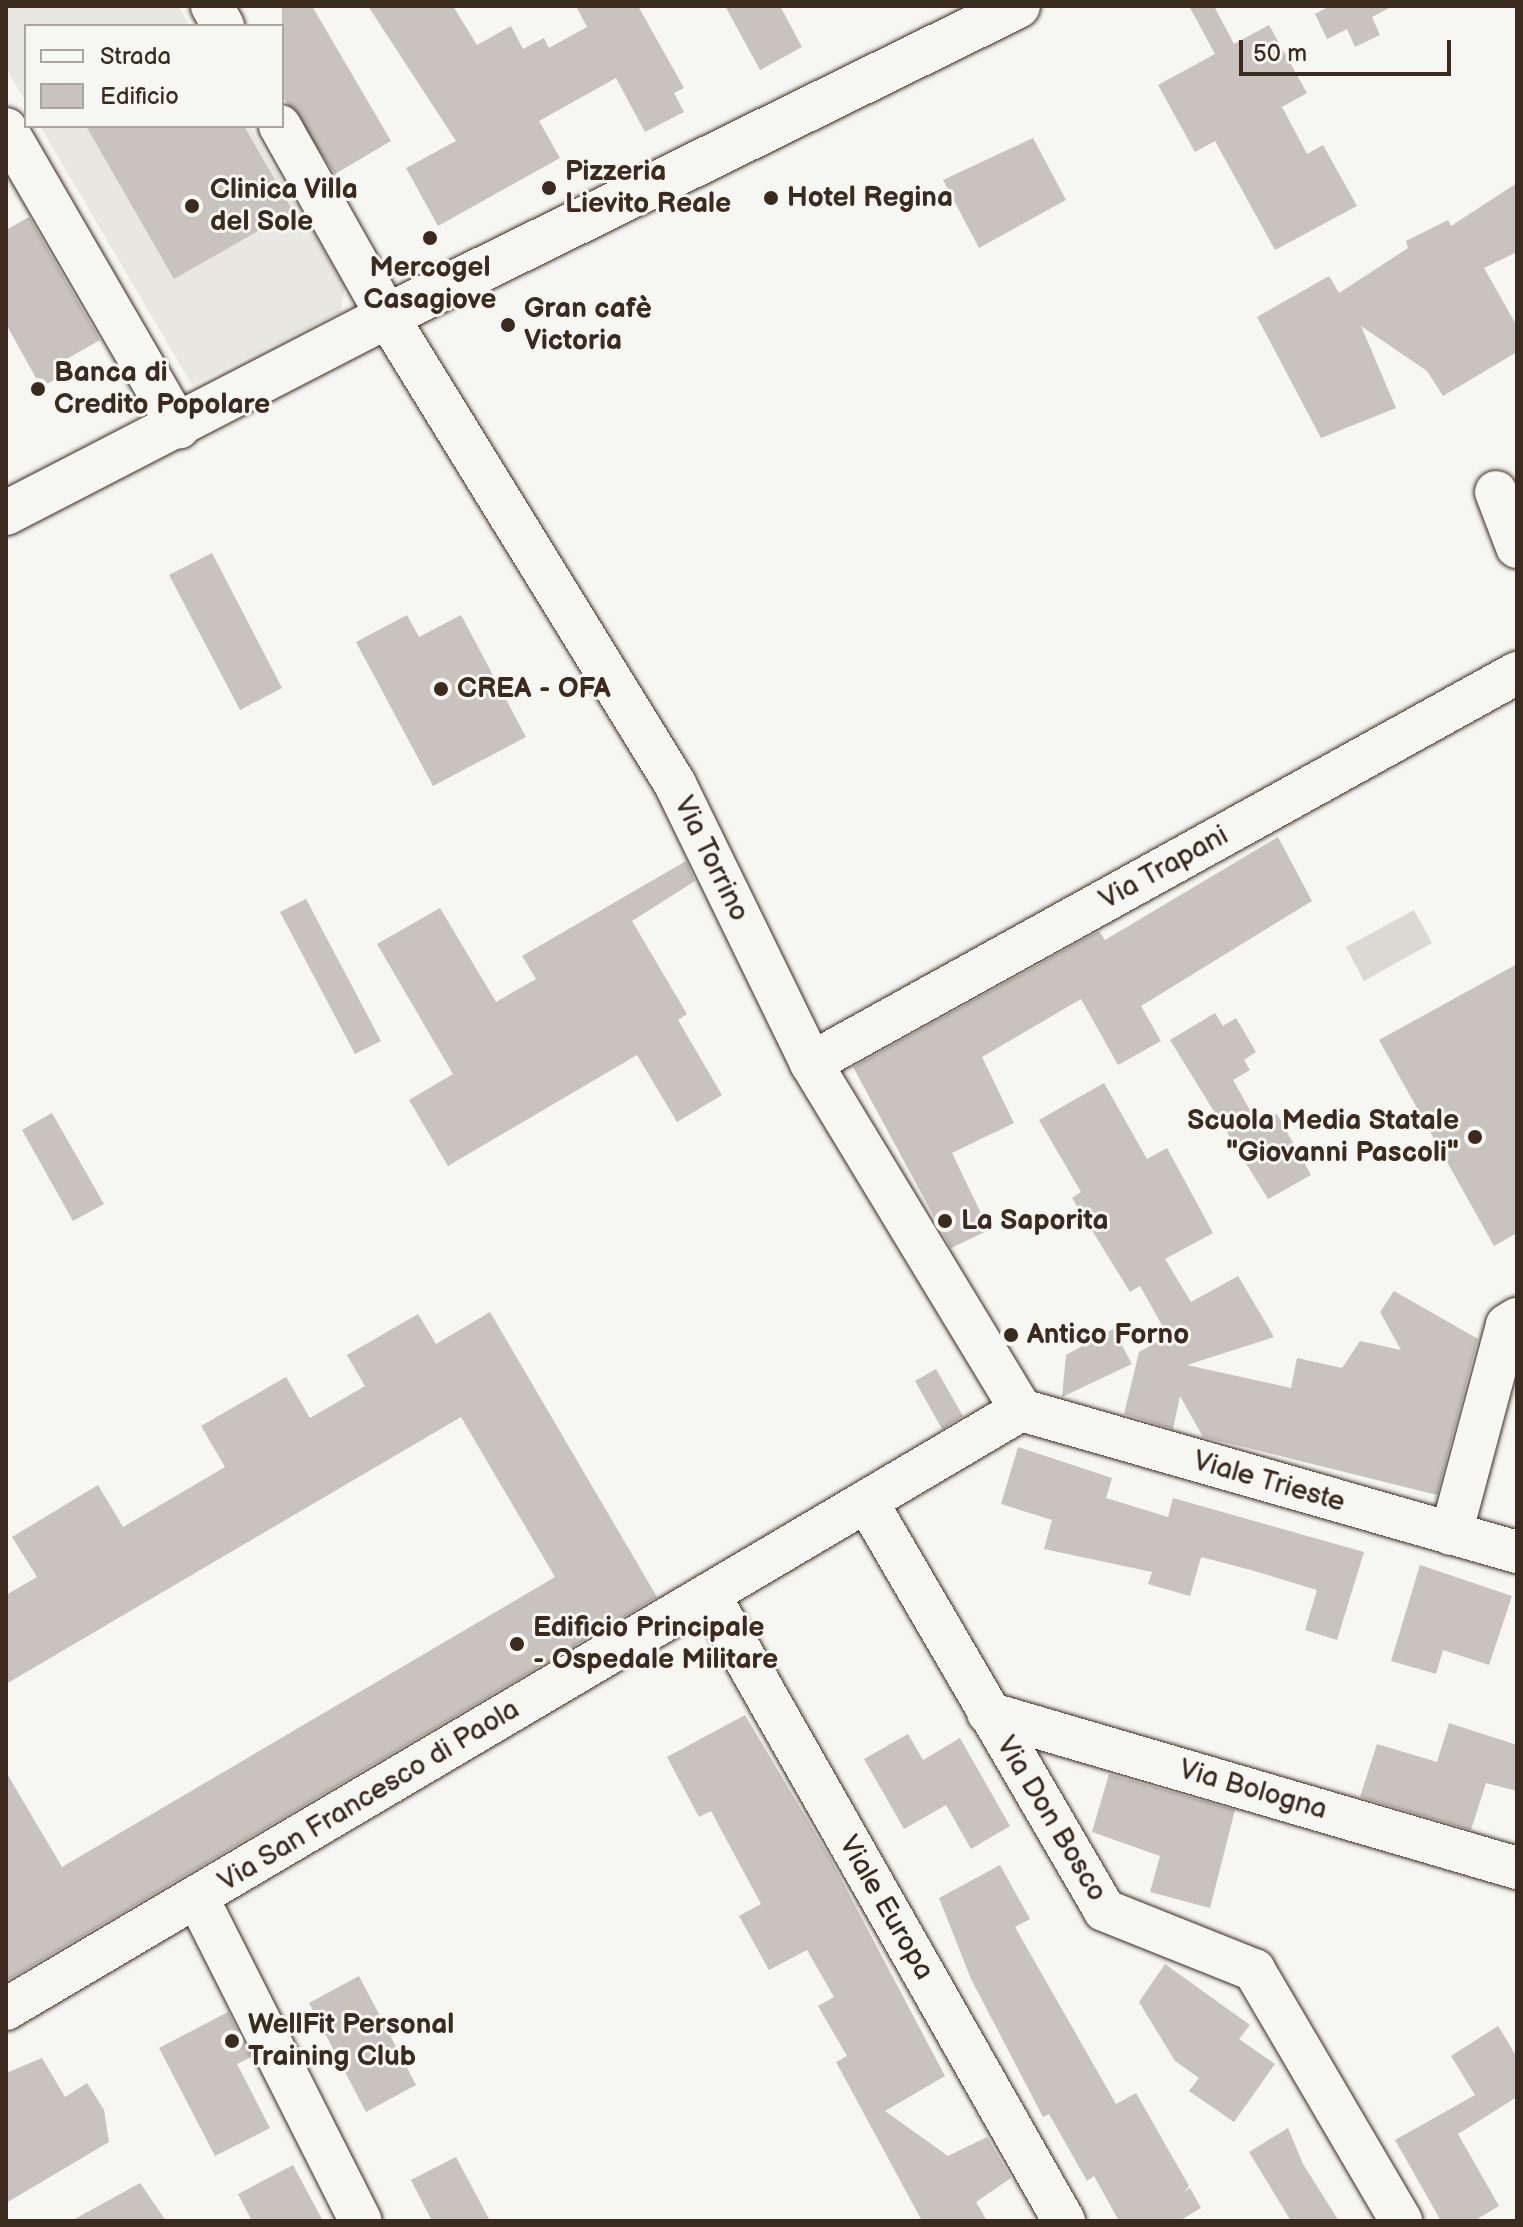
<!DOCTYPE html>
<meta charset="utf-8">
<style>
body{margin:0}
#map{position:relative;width:1523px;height:2227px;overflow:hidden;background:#f6f6f2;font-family:"Balsamiq Sans",sans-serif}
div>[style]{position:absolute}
.built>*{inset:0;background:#e8e7e2}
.green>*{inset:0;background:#dad9d3}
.building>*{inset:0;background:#c8c3be}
.roads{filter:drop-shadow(0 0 2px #3b2a1e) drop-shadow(0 0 2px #3b2a1e)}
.minor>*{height:42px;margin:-21px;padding:0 21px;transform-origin:21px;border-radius:21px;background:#f6f6f2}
.major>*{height:44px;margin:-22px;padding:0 22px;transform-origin:22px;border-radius:22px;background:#f6f6f2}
.dots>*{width:22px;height:22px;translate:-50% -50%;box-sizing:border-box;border:4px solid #f6f6f2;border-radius:50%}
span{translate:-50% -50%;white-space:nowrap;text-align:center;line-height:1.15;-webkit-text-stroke:6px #f6f6f2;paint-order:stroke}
.poi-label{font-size:28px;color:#3b2a1e;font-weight:700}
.left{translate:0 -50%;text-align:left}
.right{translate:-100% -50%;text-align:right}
.street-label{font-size:28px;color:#3b2a1e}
.frame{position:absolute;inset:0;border:8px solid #3b2a1e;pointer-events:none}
.legend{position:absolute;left:24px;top:24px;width:260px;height:104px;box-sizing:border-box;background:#f6f6f2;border:2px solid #aba49d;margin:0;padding:10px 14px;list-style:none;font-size:24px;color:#3b2a1e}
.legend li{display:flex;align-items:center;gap:16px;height:40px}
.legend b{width:40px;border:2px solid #aba49d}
.scale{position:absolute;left:1239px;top:40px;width:212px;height:36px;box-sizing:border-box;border:4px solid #3b2a1e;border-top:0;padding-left:10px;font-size:24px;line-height:28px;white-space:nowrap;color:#3b2a1e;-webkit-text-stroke:6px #f6f6f2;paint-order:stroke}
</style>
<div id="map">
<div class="built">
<div style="clip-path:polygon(6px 6px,178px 6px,190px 26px,26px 26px,26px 102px,6px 68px)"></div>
<div style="clip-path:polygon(40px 126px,249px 126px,345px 286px,341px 311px,192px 385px)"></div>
</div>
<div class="green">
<div style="clip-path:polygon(1414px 910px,1432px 943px,1364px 981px,1346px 947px)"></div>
</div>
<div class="building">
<div style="clip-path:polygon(282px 6px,312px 6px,391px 141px,335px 174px,282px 96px)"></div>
<div style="clip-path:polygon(368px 6px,453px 6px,477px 45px,511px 26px,523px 49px,544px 38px,549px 48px,587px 27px,576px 6px,638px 6px,684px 88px,674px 93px,684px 112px,645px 132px,616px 78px,539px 121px,560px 158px,438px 226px,406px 168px,456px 141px)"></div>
<div style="clip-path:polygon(725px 6px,780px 6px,802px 47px,760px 70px)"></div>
<div style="clip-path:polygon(1189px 6px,1214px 6px,1234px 44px,1269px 25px,1307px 93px,1282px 107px,1307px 154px,1323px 145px,1357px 206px,1275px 250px,1215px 141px,1195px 152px,1158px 85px,1215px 54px)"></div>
<div style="clip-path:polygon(1330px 6px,1393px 6px,1372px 17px,1380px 35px,1355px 47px,1347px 29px,1327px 39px,1315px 14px)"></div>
<div style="clip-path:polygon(86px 126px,244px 126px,293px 211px,174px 279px)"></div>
<div style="clip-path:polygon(1033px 138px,1066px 200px,979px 248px,943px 180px)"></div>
<div style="clip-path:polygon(1517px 183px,1517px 252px,1484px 268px,1517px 326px,1517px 352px,1443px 396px,1427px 371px,1361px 326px,1396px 408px,1321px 438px,1257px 317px,1329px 276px,1339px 293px,1408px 248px,1406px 241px,1448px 220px,1451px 226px)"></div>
<div style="clip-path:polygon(29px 217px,100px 340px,56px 365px,62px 376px,41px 387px,6px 324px,6px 230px)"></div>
<div style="clip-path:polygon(212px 553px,282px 688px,240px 710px,169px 575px)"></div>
<div style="clip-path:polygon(407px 615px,419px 637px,461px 615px,526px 737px,433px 786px,356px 642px)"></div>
<div style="clip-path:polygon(1278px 837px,1312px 901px,1141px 1006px,1161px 1041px,1118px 1065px,1081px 999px,982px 1057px,1014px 1123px,952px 1153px,989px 1230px,951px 1248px,853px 1067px,1099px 931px,1105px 940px)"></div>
<div style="clip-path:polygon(686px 861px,695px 881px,632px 921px,687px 1014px,678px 1020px,722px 1095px,677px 1122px,637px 1055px,448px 1166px,409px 1100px,453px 1074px,377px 944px,440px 908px,496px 1002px,536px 979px,522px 956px)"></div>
<div style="clip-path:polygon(306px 899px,381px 1041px,355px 1054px,280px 912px)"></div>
<div style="clip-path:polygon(1517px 964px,1517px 1233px,1494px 1246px,1379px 1040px)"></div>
<div style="clip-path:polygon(1215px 1013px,1223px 1026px,1236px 1018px,1256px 1052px,1244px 1060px,1250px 1070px,1233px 1080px,1258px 1124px,1277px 1114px,1311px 1175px,1268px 1199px,1170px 1040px)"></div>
<div style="clip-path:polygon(1104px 1083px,1147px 1159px,1167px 1148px,1213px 1233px,1165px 1259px,1191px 1302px,1238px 1276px,1274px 1337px,1187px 1365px,1291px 1388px,1297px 1358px,1342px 1368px,1360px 1341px,1401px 1350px,1380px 1312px,1394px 1291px,1478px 1339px,1437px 1495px,1203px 1437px,1180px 1396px,1173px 1429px,1124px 1414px,1139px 1352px,1168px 1336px,1140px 1286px,1130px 1292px,1072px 1198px,1081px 1192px,1039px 1120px)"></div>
<div style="clip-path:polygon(52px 1113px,104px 1204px,73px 1221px,22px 1130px)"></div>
<div style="clip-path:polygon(490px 1312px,657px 1597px,6px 1981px,6px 1772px,62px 1867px,555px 1577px,461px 1417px,6px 1684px,6px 1595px,37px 1577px,12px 1537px,98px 1485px,123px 1527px,225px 1467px,201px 1426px,286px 1377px,310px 1418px,365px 1386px,347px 1355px,418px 1314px,436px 1344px)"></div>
<div style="clip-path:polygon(1113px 1329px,1132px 1364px,1062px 1397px,1066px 1355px)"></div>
<div style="clip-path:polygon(936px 1369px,963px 1416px,942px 1429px,915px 1381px)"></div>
<div style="clip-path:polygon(1018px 1447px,1112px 1478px,1106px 1498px,1168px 1517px,1173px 1498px,1364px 1552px,1337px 1640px,1305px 1630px,1317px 1590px,1251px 1570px,1201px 1557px,1190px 1596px,1148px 1584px,1152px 1572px,1044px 1549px,1052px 1520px,1001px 1504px)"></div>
<div style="clip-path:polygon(1420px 1565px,1512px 1596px,1489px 1665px,1443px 1650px,1436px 1674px,1391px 1661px)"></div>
<div style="clip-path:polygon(745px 1715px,830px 1858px,945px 2076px,885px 2111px,948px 2156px,987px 2137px,1011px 2178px,976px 2202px,987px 2221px,922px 2221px,836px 2062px,847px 2056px,818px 2006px,834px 1997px,807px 1950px,769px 1970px,739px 1916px,761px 1904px,711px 1811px,699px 1817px,667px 1757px)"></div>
<div style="clip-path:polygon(1449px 1723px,1517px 1745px,1517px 1791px,1486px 1783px,1471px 1830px,1360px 1797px,1377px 1744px,1437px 1762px)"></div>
<div style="clip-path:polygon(908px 1734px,923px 1760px,960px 1738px,1010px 1826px,971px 1849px,946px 1805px,904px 1829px,864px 1759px)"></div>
<div style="clip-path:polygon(1109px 1774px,1235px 1810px,1210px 1908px,1150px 1892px,1160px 1856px,1092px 1832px)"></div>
<div style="clip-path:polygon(1000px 1865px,1030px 1919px,1015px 1927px,1116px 2104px,1136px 2093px,1189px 2186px,1184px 2192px,1190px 2188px,1201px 2208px,1179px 2221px,1119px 2221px,1094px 2176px,1087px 2181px,1049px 2114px,1043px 2117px,971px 1979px,939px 1898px)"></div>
<div style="clip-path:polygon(1165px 1964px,1250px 2025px,1239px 2039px,1275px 2064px,1234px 2122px,1189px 2091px,1199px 2078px,1175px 2061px,1139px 2002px)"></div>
<div style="clip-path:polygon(359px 1976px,416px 2085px,366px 2112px,309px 2003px)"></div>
<div style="clip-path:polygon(228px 2012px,251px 2057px,237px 2064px,270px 2128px,215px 2156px,159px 2048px)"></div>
<div style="clip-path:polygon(1498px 2026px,1517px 2057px,1517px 2097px,1458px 2134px,1499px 2206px,1474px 2221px,1441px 2221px,1395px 2140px,1475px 2095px,1451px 2056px)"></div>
<div style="clip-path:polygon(42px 2058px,65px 2097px,87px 2083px,104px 2110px,109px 2142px,6px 2203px,6px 2073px)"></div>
<div style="clip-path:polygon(1288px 2128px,1303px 2164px,1339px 2221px,1291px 2221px,1249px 2152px)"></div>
<div style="clip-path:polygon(456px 2157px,490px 2221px,432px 2221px,411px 2180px)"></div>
<div style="clip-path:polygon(293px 2165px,323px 2221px,252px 2221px,238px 2194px)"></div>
<div style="clip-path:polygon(140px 2183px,166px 2221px,71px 2221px)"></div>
</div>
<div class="roads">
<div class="minor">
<div style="left:212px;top:6px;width:23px;rotate:61deg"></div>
<div style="left:280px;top:126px;width:218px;rotate:60.6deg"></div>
<div style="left:387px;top:316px;width:550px;rotate:58.39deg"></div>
<div style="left:675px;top:784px;width:310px;rotate:64deg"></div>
<div style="left:811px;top:1063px;width:406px;rotate:58.8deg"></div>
<div style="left:6px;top:129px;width:345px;rotate:59.9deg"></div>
<div style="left:1496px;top:492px;width:59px;rotate:69.1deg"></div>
<div style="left:811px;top:1063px;width:807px;rotate:-28.92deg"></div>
<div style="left:1021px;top:1410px;width:516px;rotate:15.98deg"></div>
<div style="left:867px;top:1502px;width:472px;rotate:59.8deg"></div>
<div style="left:1104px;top:1910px;width:162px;rotate:21.8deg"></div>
<div style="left:1254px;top:1970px;width:291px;rotate:59.6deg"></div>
<div style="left:1451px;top:1534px;width:216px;rotate:-75deg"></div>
<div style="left:1507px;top:1325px;width:12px;rotate:-31deg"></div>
<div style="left:709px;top:1595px;width:720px;rotate:60.44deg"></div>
<div style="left:988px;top:1713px;width:551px;rotate:16.33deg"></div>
<div style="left:197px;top:1897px;width:363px;rotate:63.2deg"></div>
<div style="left:6px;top:2009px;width:1179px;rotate:-30.55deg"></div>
</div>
<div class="major">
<div style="left:6px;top:513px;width:429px;rotate:-27.3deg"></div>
<div style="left:387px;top:316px;width:703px;rotate:-26.16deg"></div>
</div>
</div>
<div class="dots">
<div style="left:549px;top:188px;background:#3b2a1e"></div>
<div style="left:771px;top:198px;background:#3b2a1e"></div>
<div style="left:192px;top:206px;background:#3b2a1e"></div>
<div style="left:430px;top:238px;background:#3b2a1e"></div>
<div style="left:508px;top:325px;background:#3b2a1e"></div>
<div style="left:38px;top:389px;background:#3b2a1e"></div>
<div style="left:441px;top:689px;background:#3b2a1e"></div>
<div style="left:1475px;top:1137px;background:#3b2a1e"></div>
<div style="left:945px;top:1221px;background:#3b2a1e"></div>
<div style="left:1011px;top:1335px;background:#3b2a1e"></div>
<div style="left:517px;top:1644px;background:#3b2a1e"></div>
<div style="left:232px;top:2041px;background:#3b2a1e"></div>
</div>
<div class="poi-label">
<span class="left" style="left:565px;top:188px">Pizzeria<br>Lievito Reale</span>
<span class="left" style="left:210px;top:206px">Clinica Villa<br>del Sole</span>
<span class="left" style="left:787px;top:198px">Hotel Regina</span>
<span style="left:430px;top:284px">Mercogel<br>Casagiove</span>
<span class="left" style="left:524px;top:325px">Gran cafè<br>Victoria</span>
<span class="left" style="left:54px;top:389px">Banca di<br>Credito Popolare</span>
<span class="left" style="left:457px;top:689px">CREA - OFA</span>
<span class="right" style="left:1459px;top:1137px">Scuola Media Statale<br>"Giovanni Pascoli"</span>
<span class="left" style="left:961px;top:1221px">La Saporita</span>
<span class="left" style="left:1027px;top:1335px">Antico Forno</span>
<span class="left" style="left:533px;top:1644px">Edificio Principale<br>- Ospedale Militare</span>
<span class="left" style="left:248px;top:2041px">WellFit Personal<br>Training Club</span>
</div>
<div class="street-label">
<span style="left:711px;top:859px;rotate:64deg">Via Torrino</span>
<span style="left:1164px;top:868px;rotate:-29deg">Via Trapani</span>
<span style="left:1269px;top:1482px;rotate:16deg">Viale Trieste</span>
<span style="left:1253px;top:1790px;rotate:16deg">Via Bologna</span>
<span style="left:369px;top:1796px;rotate:-31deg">Via San Francesco di Paola</span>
<span style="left:1051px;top:1819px;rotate:59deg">Via Don Bosco</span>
<span style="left:886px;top:1908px;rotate:60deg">Viale Europa</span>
</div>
<div class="frame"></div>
<ul class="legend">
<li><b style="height:10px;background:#f6f6f2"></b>Strada</li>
<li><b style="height:22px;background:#c8c3be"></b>Edificio</li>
</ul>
<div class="scale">50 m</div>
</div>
